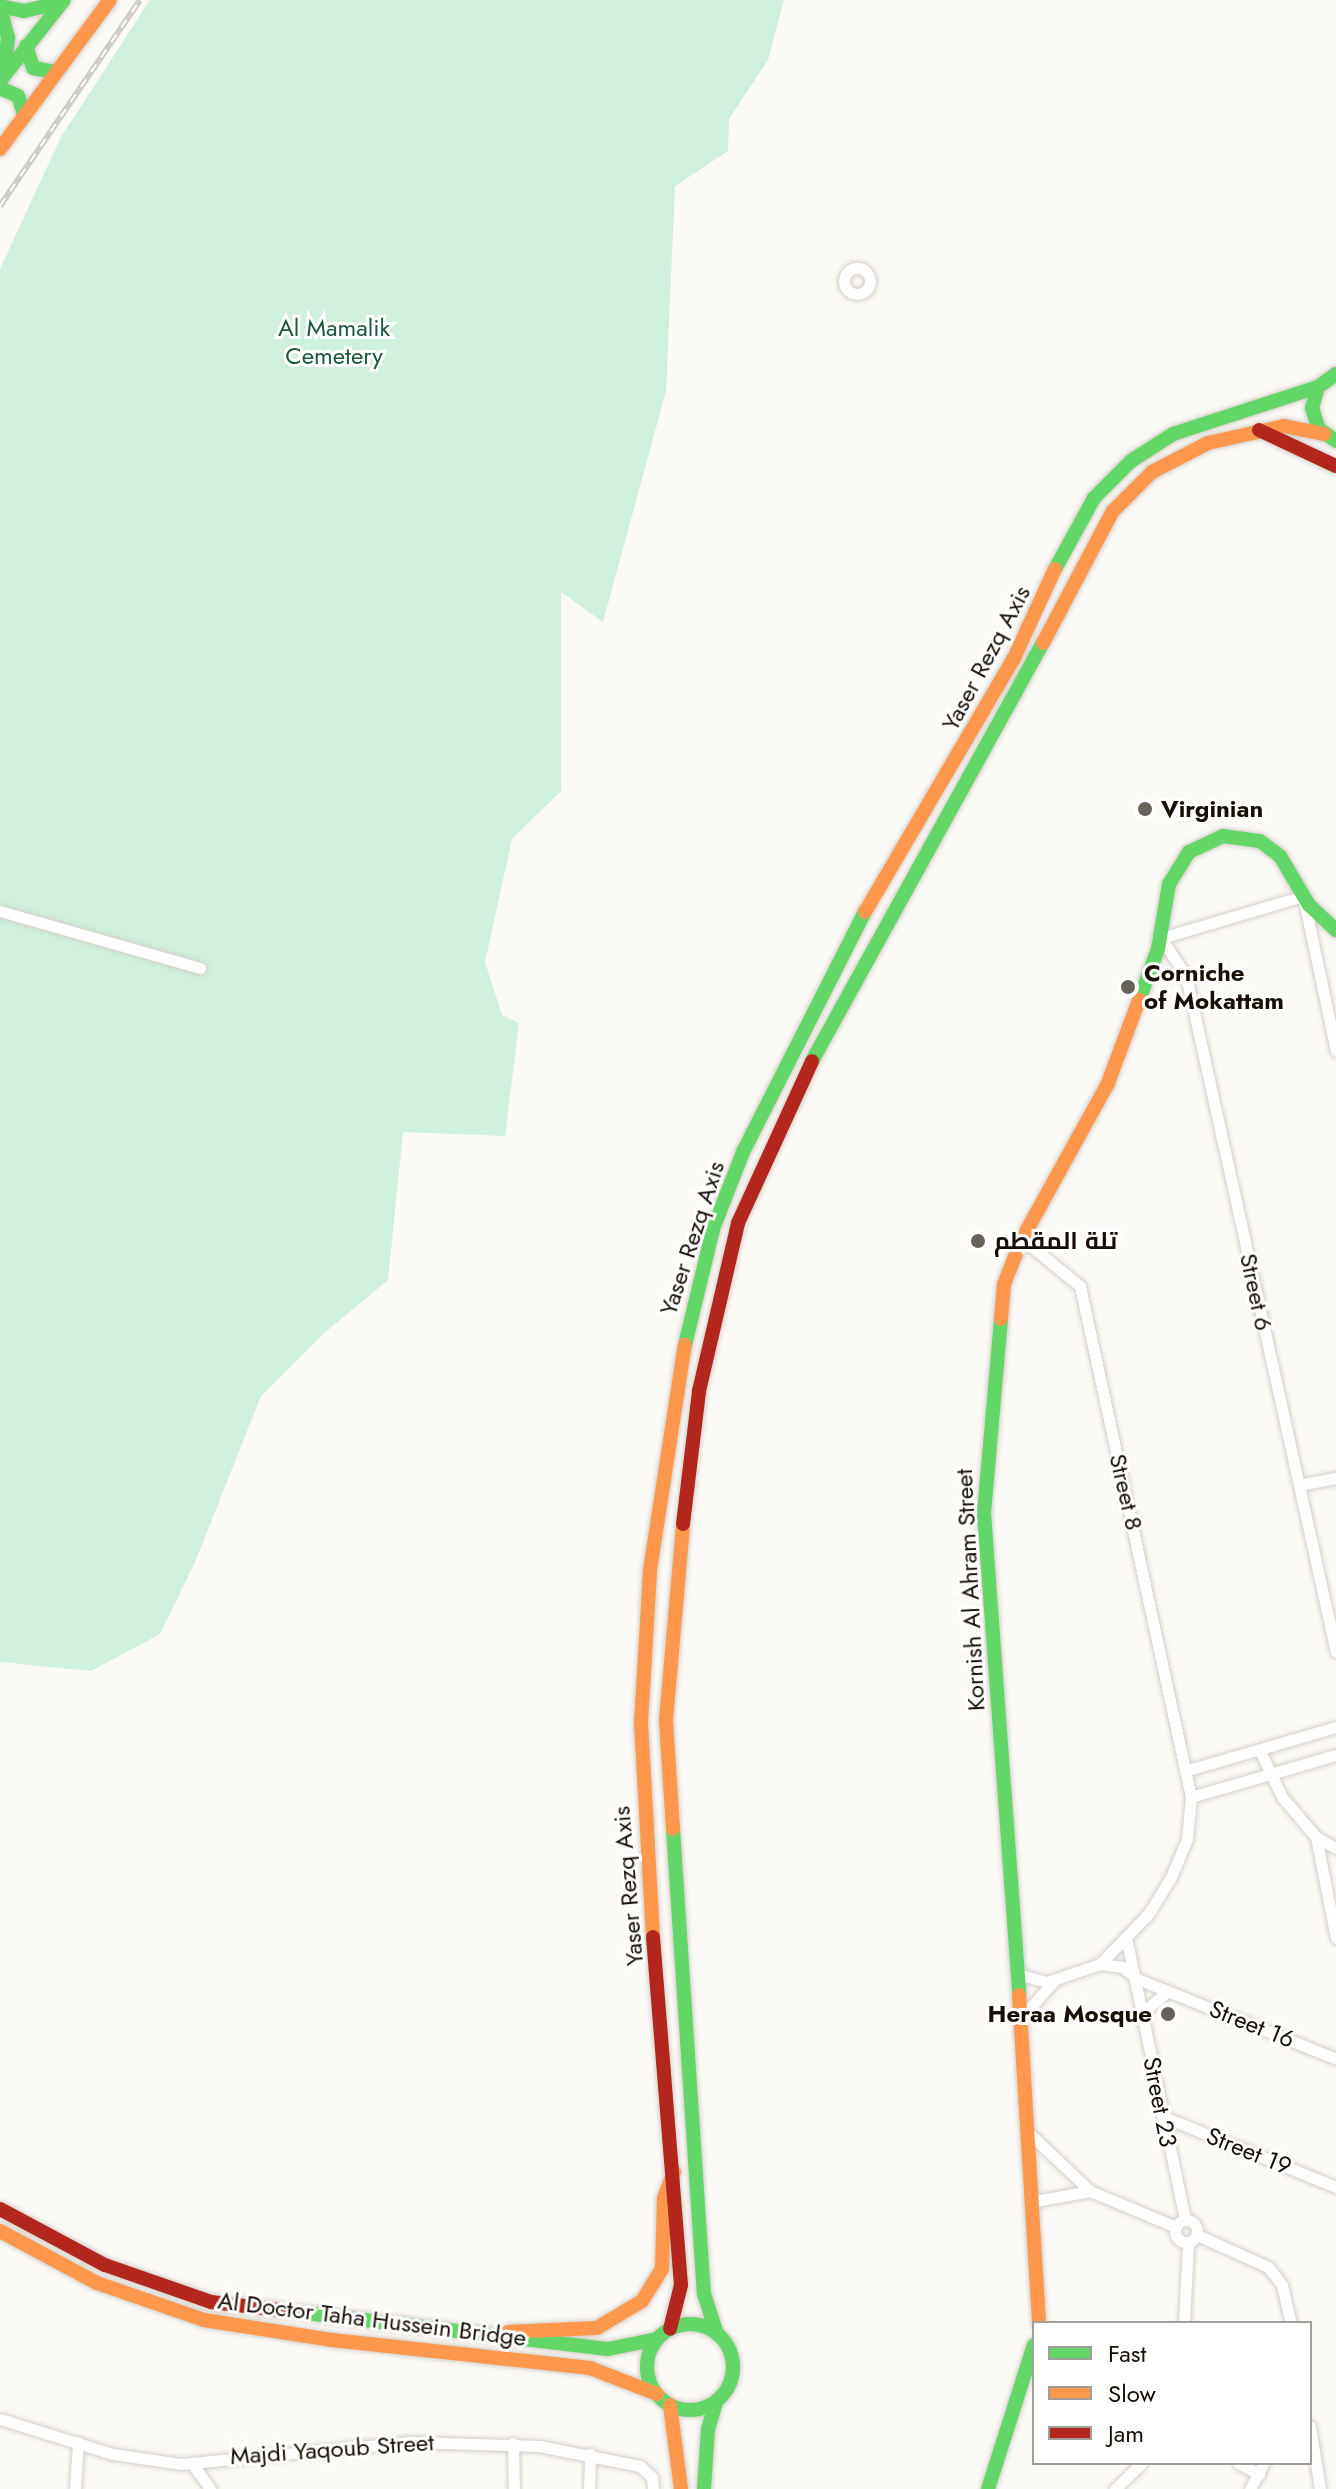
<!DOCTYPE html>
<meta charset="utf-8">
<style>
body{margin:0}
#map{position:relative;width:1336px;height:2489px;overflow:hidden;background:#fcfaf7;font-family:Jost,Cairo,sans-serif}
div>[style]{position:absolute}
.green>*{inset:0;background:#cef0dc}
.roads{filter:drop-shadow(0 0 2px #d4cfc8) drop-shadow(0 0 2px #d4cfc8)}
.street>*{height:11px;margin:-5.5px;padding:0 5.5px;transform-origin:5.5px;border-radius:5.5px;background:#fffefe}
.street>.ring{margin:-5.5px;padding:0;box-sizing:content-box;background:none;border:11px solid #fffefe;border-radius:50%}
.fast>*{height:14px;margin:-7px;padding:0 7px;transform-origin:7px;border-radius:7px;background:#63d668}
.fast>.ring{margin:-7px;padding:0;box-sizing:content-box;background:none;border:14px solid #63d668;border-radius:50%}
.slow>*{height:14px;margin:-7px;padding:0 7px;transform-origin:7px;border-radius:7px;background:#ff974d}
.jam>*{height:14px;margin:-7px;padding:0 7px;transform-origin:7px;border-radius:7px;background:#b3261e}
.rail>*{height:6px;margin-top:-3px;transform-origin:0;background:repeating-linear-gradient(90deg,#fff 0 9px,#cdcccb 0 18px);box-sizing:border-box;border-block:2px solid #cdcccb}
.dots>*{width:22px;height:22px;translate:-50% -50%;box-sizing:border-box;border:4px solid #fff;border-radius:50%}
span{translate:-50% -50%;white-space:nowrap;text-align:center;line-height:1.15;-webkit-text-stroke:6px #fff;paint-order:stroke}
.park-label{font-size:24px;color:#1a593e}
.street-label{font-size:24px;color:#170f05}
.poi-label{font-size:24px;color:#170f05;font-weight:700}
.left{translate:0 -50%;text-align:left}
.right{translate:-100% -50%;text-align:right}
.legend{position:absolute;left:1032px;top:2321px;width:280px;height:144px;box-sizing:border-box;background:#fff;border:2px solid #a29f9b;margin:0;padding:10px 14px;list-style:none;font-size:24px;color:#170f05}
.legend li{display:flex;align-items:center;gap:16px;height:40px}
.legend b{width:40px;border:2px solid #a29f9b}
</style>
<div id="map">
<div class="green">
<div style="clip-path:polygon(150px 0,784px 0,768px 60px,729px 119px,728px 151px,675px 186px,666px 391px,603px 622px,561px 592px,561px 791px,512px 839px,485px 962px,502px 1015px,519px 1023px,505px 1136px,403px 1132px,388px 1280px,323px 1334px,261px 1396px,195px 1562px,160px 1634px,91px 1671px,0 1662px,0 269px,61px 137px)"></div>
</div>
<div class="roads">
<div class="street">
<div class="ring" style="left:844px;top:268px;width:15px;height:15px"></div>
<div style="left:0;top:911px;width:208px;rotate:15.9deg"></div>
<div style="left:1336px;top:1051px;width:158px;rotate:-102deg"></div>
<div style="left:1303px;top:896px;width:148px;rotate:163.5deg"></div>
<div style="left:1161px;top:938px;width:45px;rotate:56.7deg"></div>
<div style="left:1186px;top:976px;width:692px;rotate:77.49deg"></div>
<div style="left:1299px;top:1485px;width:38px;rotate:-11deg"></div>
<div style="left:1261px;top:1753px;width:49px;rotate:64.5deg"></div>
<div style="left:1282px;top:1797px;width:52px;rotate:49.6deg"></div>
<div style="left:1316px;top:1837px;width:103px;rotate:78.8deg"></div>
<div style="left:1188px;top:1770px;width:154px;rotate:-16.2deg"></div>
<div style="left:1191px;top:1797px;width:151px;rotate:-16.2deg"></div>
<div style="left:1316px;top:1837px;width:23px;rotate:29deg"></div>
<div style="left:1126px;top:1937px;width:289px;rotate:78.2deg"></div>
<div style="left:1100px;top:1964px;width:22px;rotate:8deg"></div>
<div style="left:1122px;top:1967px;width:15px;rotate:37deg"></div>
<div style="left:1017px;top:1974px;width:31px;rotate:15deg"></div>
<div style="left:1047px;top:1982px;width:56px;rotate:-18.8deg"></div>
<div style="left:1100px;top:1964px;width:71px;rotate:-46.1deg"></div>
<div style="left:1149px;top:1913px;width:42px;rotate:-58.6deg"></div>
<div style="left:1171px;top:1877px;width:41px;rotate:-67.2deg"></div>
<div style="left:1187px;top:1839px;width:42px;rotate:-84.6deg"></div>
<div style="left:1191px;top:1797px;width:523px;rotate:-102.26deg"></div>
<div style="left:1080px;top:1286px;width:75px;rotate:-141deg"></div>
<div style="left:1135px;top:1978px;width:217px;rotate:21.9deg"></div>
<div style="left:1142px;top:2013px;width:34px;rotate:-40deg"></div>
<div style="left:1021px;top:2018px;width:50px;rotate:-48.3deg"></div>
<div style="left:1162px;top:2116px;width:188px;rotate:22.2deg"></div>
<div style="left:1030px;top:2134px;width:83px;rotate:43.5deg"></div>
<div style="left:1090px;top:2191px;width:93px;rotate:22.7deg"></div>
<div style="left:1035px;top:2201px;width:56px;rotate:-10.3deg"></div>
<div class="ring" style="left:1175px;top:2220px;width:11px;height:11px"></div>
<div style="left:1197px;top:2235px;width:78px;rotate:24.3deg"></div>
<div style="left:1268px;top:2267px;width:23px;rotate:52deg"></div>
<div style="left:1282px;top:2285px;width:39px;rotate:77deg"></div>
<div style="left:1184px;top:2323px;width:80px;rotate:-87.1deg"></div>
<div style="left:0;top:2419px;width:118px;rotate:17.2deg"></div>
<div style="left:113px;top:2454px;width:69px;rotate:8.4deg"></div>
<div style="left:181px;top:2464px;width:231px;rotate:-5.5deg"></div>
<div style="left:411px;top:2442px;width:128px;rotate:1.8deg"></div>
<div style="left:539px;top:2446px;width:103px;rotate:11.2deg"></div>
<div style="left:640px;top:2466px;width:16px;rotate:43deg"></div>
<div style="left:652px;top:2477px;width:12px;rotate:85deg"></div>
<div style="left:1310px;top:2426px;width:64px;rotate:81deg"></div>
<div style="left:513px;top:2443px;width:46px;rotate:88.8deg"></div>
<div style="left:192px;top:2463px;width:32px;rotate:55deg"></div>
<div style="left:1238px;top:2463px;width:24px;rotate:28deg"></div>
<div style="left:75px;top:2489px;width:47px;rotate:-86.3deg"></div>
<div style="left:589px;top:2489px;width:35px;rotate:-88deg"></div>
<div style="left:1115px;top:2489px;width:37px;rotate:-44deg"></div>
<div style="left:1250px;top:2489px;width:30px;rotate:-62deg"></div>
</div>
<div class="fast">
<div style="left:0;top:6px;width:25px;rotate:12deg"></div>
<div style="left:24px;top:11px;width:36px;rotate:-13deg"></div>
<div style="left:0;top:8px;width:30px;rotate:75deg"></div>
<div style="left:8px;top:37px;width:37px;rotate:96deg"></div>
<div style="left:26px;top:46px;width:23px;rotate:72deg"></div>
<div style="left:33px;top:68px;width:23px;rotate:10deg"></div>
<div style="left:0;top:81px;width:103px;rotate:-51.7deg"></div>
<div style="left:0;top:88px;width:20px;rotate:24deg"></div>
<div style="left:18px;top:96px;width:21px;rotate:71deg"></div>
<div style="left:1336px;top:374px;width:22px;rotate:144deg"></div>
<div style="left:1318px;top:387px;width:22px;rotate:106deg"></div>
<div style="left:1312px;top:408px;width:22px;rotate:72deg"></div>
<div style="left:1319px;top:429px;width:21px;rotate:35deg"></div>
<div style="left:1055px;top:569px;width:81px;rotate:-61.2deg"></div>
<div style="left:1094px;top:498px;width:52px;rotate:-45deg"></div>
<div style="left:1131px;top:461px;width:50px;rotate:-32.7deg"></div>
<div style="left:1173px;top:434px;width:152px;rotate:-18deg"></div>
<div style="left:1139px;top:1000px;width:54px;rotate:-69.6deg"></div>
<div style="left:1158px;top:949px;width:66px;rotate:-80.4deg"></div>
<div style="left:1169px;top:884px;width:38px;rotate:-58deg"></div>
<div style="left:1189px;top:852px;width:38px;rotate:-25deg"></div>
<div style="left:1223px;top:836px;width:37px;rotate:8deg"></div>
<div style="left:1260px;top:841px;width:25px;rotate:37deg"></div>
<div style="left:1280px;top:856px;width:57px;rotate:59.4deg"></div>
<div style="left:1309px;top:905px;width:37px;rotate:43deg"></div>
<div style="left:812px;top:1061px;width:478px;rotate:-61.1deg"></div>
<div style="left:1001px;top:1319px;width:195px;rotate:95deg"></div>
<div style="left:984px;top:1513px;width:483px;rotate:85.8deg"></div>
<div style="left:685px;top:1345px;width:119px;rotate:-76.4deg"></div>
<div style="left:713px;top:1229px;width:83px;rotate:-68.7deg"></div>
<div style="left:743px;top:1152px;width:269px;rotate:-63.1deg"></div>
<div style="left:673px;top:1829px;width:466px;rotate:86.2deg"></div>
<div style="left:704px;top:2294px;width:42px;rotate:72deg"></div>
<div style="left:289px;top:2311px;width:321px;rotate:6.8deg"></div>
<div style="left:608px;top:2349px;width:50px;rotate:-11.5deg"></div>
<div class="ring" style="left:647px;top:2324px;width:72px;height:72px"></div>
<div style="left:704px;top:2489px;width:60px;rotate:-86.2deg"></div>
<div style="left:708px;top:2429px;width:30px;rotate:-73deg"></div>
<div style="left:988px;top:2489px;width:151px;rotate:-72.3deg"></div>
</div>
<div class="slow">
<div style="left:0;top:149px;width:185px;rotate:-53.6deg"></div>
<div style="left:1043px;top:643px;width:149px;rotate:-62.1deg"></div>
<div style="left:1113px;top:511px;width:55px;rotate:-45deg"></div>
<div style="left:1152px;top:472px;width:63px;rotate:-27.4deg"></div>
<div style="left:1208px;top:443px;width:78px;rotate:-12.6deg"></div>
<div style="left:1284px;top:426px;width:41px;rotate:11.3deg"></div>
<div style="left:865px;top:912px;width:294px;rotate:-59.6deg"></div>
<div style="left:1014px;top:658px;width:98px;rotate:-65.3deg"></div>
<div style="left:1001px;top:1319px;width:35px;rotate:-85deg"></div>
<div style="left:1004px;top:1284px;width:48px;rotate:-68.2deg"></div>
<div style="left:1022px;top:1239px;width:178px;rotate:-61.1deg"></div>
<div style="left:1108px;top:1083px;width:89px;rotate:-69.5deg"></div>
<div style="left:673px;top:1829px;width:109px;rotate:-93.7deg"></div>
<div style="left:666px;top:1720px;width:197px;rotate:-85deg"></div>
<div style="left:653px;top:1937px;width:214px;rotate:-93.2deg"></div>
<div style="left:641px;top:1723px;width:153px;rotate:-86.6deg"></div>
<div style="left:650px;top:1570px;width:228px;rotate:-81.2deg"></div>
<div style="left:1019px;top:1995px;width:329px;rotate:86.5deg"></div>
<div style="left:0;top:2231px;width:110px;rotate:28.2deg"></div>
<div style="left:97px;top:2283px;width:113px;rotate:19.1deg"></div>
<div style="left:204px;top:2320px;width:130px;rotate:8.9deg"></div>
<div style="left:332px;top:2340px;width:260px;rotate:6.2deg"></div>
<div style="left:590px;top:2368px;width:72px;rotate:21.2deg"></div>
<div style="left:508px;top:2332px;width:89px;rotate:-2.6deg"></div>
<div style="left:597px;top:2328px;width:52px;rotate:-31deg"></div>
<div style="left:642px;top:2301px;width:38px;rotate:-58deg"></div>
<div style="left:662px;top:2269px;width:71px;rotate:-88.4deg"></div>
<div style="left:664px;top:2198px;width:28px;rotate:-69deg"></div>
<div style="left:670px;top:2405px;width:85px;rotate:82.5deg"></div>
</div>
<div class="jam">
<div style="left:1259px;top:430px;width:85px;rotate:25.1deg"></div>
<div style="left:683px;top:1524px;width:134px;rotate:-83.1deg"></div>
<div style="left:699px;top:1391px;width:172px;rotate:-76.9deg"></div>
<div style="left:738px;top:1223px;width:178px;rotate:-65.4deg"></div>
<div style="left:653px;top:1937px;width:349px;rotate:85.4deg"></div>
<div style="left:681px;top:2285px;width:45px;rotate:104deg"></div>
<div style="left:0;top:2209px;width:119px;rotate:28.1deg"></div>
<div style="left:105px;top:2265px;width:112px;rotate:19.2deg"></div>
<div style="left:211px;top:2302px;width:79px;rotate:6.6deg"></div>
</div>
</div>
<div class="rail">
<div style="left:0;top:206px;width:249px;rotate:-55.8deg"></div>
</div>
<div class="dots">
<div style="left:1145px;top:809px;background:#67615a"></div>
<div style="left:1128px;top:987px;background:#67615a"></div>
<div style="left:978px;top:1241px;background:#67615a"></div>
<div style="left:1168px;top:2014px;background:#67615a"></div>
</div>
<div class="park-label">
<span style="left:334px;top:342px">Al Mamalik<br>Cemetery</span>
</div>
<div class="street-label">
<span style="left:986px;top:658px;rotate:-62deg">Yaser Rezq Axis</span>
<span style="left:692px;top:1238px;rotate:-72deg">Yaser Rezq Axis</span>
<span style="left:1256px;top:1292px;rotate:78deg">Street 6</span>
<span style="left:1126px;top:1492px;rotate:77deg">Street 8</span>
<span style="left:970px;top:1590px;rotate:-93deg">Kornish Al Ahram Street</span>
<span style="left:628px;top:1886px;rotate:-95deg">Yaser Rezq Axis</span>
<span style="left:1252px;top:2024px;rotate:22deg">Street 16</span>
<span style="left:1160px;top:2102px;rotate:79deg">Street 23</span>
<span style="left:1249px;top:2151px;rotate:22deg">Street 19</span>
<span style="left:372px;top:2319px;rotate:7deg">Al Doctor Taha Hussein Bridge</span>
<span style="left:332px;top:2449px;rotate:-4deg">Majdi Yaqoub Street</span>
</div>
<div class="poi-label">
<span class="left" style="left:1161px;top:809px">Virginian</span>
<span class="left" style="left:1144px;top:987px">Corniche<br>of Mokattam</span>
<span class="left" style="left:994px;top:1241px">تلة المقطم</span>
<span class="right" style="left:1152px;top:2014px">Heraa Mosque</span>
</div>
<ul class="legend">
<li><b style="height:10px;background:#63d668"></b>Fast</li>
<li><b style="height:10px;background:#ff974d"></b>Slow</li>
<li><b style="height:10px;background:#b3261e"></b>Jam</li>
</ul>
</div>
